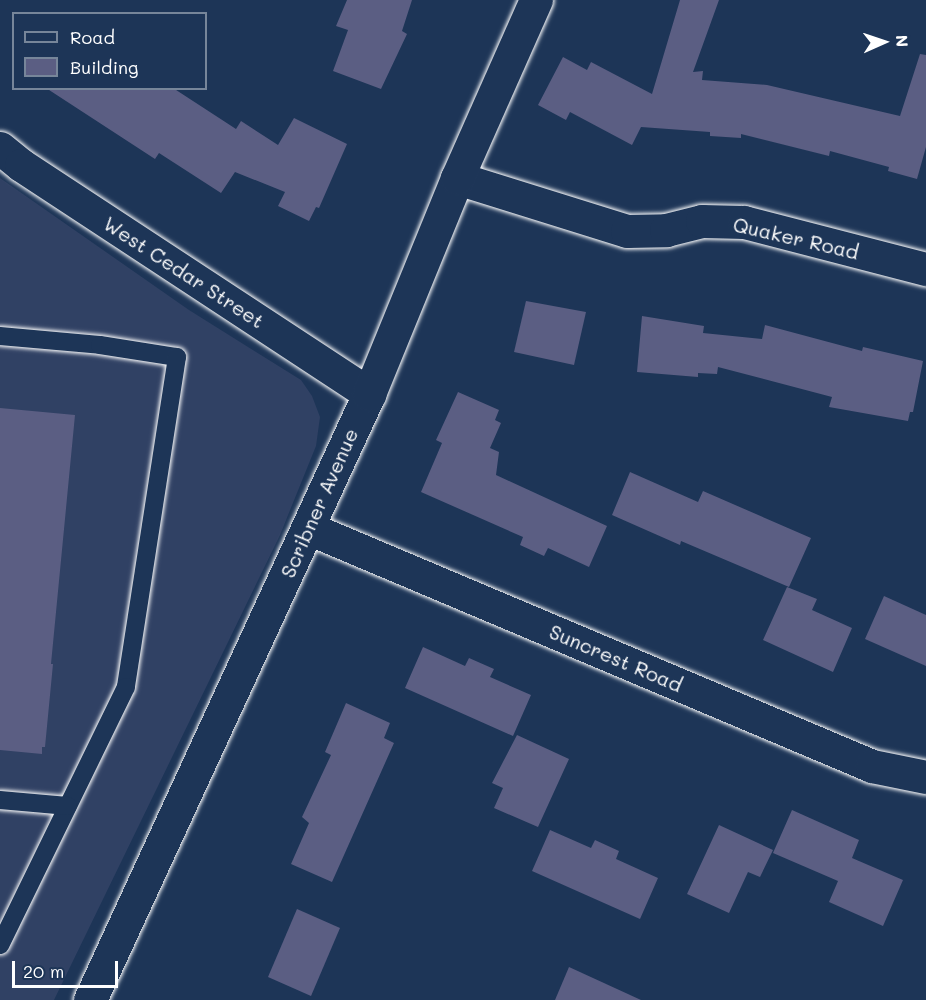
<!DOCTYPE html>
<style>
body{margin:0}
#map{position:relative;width:926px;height:1000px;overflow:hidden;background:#1d3557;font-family:Mali,sans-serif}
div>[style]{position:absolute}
.built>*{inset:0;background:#304164}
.building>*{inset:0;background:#5b5e83}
.roads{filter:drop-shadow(0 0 2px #fff) drop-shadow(0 0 2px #fff)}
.lane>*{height:18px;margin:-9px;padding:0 9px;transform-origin:9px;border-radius:9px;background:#1d3557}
.street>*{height:33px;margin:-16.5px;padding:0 16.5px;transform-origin:16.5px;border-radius:16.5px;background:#1d3557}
.secondary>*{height:33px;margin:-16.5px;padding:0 16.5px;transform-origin:16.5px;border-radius:16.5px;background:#1d3557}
span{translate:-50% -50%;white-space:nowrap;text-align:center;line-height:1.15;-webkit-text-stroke:5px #1d3557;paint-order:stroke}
.street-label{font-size:20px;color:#fff}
.legend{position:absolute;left:12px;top:12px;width:195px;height:78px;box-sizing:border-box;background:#1d3557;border:2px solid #77869a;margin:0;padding:8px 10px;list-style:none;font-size:18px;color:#fff}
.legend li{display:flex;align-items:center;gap:12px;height:30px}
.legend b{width:30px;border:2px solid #77869a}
.north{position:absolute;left:854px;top:12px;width:60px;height:60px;-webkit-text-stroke:4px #1d3557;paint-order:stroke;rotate:87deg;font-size:16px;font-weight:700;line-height:24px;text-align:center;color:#fff}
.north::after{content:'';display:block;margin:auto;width:21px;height:27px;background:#fff;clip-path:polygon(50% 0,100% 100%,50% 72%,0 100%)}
.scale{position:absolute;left:12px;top:961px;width:106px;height:27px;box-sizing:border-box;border:3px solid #fff;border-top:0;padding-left:8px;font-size:18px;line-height:21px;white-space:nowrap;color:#fff;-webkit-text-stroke:4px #1d3557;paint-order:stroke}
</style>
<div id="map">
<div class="built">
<div style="clip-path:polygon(0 178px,189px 310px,301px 380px,312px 396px,320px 417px,316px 446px,280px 535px,54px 1000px,0 1000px)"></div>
</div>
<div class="building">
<div style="clip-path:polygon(347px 0,412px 0,402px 31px,407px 34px,381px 89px,333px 71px,348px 30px,336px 26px)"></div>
<div style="clip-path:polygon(680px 0,719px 0,693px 72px,703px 71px,702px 80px,767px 85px,900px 116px,920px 54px,926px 55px,926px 147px,917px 179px,888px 171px,889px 167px,830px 151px,829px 156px,741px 134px,741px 138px,710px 136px,710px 132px,641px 127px,632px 145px,570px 112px,566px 120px,538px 105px,563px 57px,587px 70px,591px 62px,652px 94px)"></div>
<div style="clip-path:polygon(46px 88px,173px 88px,236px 129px,241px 121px,278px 145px,294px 118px,347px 144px,319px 208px,316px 207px,309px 221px,278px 206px,285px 192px,235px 172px,221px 193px,159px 153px,155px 159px)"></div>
<div style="clip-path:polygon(526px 301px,586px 312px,574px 365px,514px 352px)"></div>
<div style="clip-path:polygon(642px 316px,704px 326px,703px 333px,762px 339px,765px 325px,862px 351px,863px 347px,923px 361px,913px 412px,910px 412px,908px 421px,829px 407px,832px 397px,718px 367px,717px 374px,698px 373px,698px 377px,637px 372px)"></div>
<div style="clip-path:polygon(458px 392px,499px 410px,495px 420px,501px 423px,490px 448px,499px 452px,496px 475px,607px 526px,589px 567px,548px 548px,544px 556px,520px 545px,523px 537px,421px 492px,442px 443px,436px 440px)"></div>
<div style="clip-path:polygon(0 408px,75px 415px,51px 664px,53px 664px,45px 747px,42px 747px,42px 754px,0 750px)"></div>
<div style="clip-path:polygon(630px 472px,698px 502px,703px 491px,811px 538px,789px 587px,681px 541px,680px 545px,612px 515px)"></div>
<div style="clip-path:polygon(787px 587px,817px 599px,812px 610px,852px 628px,833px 672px,763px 640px)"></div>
<div style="clip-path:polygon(884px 596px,926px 615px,926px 666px,865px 639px)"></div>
<div style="clip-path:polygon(423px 647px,465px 666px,469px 658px,494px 669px,490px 677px,531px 695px,513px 736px,405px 688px)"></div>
<div style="clip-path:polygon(346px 703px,390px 723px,384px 738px,394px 743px,332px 882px,291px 864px,309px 823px,302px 817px,331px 755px,325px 752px)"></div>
<div style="clip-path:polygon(517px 735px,569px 759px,538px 827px,494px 808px,503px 788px,492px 783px)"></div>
<div style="clip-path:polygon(792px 810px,859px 840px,852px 858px,903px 880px,883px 926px,829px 902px,838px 881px,773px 853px)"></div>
<div style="clip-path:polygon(719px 825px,773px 850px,760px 877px,748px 872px,729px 913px,687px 894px)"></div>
<div style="clip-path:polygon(550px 830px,591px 848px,595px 840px,619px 851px,616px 859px,658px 878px,640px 919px,532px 871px)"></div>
<div style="clip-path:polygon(297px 909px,340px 928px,311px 996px,268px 977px)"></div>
<div style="clip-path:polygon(569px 967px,641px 1000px,555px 1000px)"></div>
</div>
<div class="roads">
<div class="lane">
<div style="left:0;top:336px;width:100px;rotate:5.1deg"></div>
<div style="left:100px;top:345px;width:78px;rotate:8.9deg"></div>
<div style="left:177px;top:357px;width:334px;rotate:98.8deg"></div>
<div style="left:126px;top:687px;width:287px;rotate:116deg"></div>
<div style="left:0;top:800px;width:68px;rotate:5deg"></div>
</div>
<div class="street">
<div style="left:0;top:148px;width:27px;rotate:39deg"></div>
<div style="left:21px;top:165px;width:417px;rotate:33.3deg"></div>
<div style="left:457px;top:178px;width:178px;rotate:17.3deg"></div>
<div style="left:627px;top:231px;width:39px;rotate:-1deg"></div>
<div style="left:666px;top:230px;width:37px;rotate:-14deg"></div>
<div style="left:702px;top:221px;width:42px;rotate:1.4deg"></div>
<div style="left:744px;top:222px;width:188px;rotate:14.5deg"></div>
<div style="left:308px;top:528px;width:612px;rotate:22.88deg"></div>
<div style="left:872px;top:766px;width:55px;rotate:11.5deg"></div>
</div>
<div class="secondary">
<div style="left:90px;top:1000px;width:667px;rotate:-65.28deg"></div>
<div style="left:369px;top:394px;width:233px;rotate:-67.8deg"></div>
<div style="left:457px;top:178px;width:195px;rotate:-66.1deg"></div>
</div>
</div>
<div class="street-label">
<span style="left:796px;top:238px;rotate:13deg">Quaker Road</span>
<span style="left:184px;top:272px;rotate:33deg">West Cedar Street</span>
<span style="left:319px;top:503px;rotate:-66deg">Scribner Avenue</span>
<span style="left:616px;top:658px;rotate:23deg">Suncrest Road</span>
</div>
<ul class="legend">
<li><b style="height:8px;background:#1d3557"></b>Road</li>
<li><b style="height:16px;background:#5b5e83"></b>Building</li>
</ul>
<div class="north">N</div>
<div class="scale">20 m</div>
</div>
